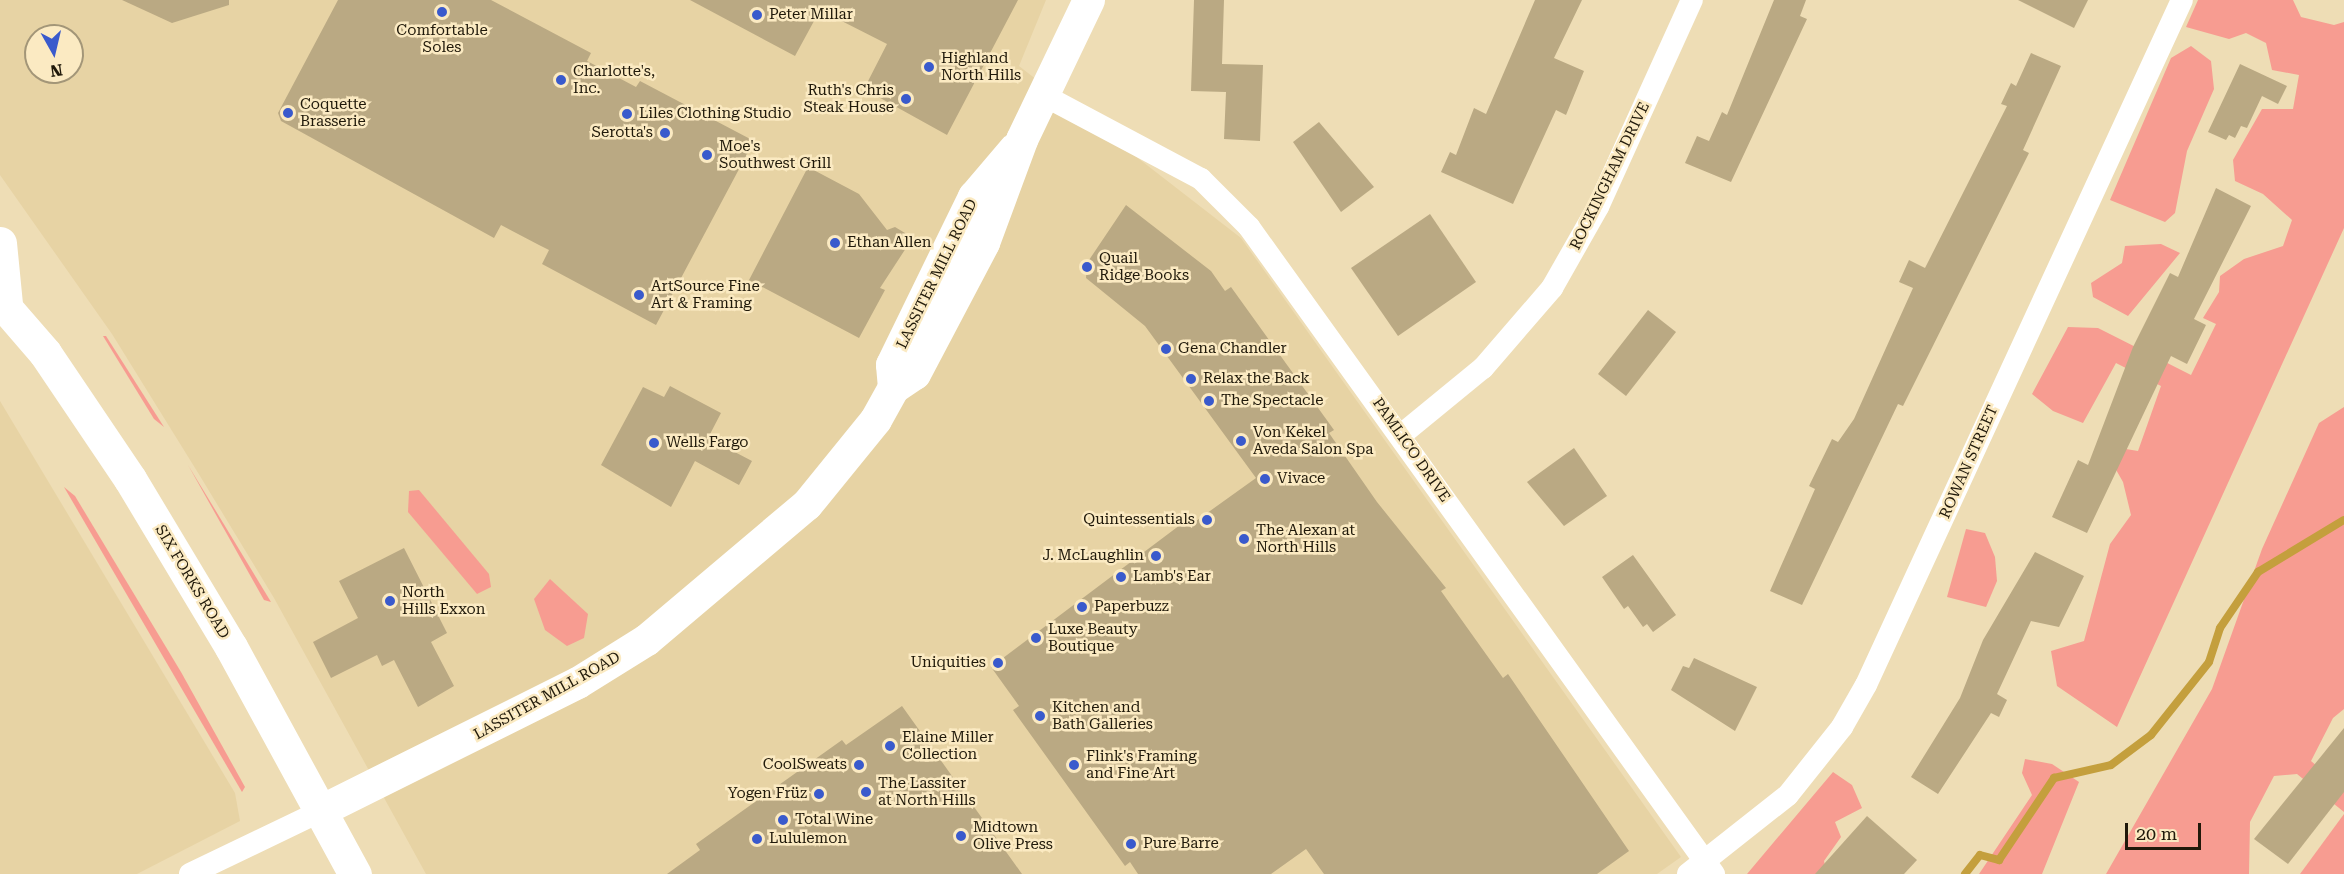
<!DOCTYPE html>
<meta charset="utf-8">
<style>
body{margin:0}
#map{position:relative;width:2344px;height:874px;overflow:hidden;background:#eeddb5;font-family:"Roboto Serif",serif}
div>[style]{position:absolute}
.built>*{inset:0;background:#e7d3a4}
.green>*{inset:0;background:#f79c91}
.stream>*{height:8px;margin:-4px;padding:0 4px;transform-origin:4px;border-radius:4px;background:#c49f3d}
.building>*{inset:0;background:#baa983}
.minor>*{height:22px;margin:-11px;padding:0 11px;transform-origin:11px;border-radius:11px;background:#fff}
.secondary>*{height:32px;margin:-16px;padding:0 16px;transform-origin:16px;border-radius:16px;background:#fff}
.primary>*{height:33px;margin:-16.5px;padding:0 16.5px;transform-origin:16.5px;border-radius:16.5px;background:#fff}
.dots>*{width:16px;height:16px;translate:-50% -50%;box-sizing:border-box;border:3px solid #fbeac2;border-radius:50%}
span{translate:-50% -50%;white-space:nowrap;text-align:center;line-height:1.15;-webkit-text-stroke:5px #fbeac2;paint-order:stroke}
.poi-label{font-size:15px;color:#20190a}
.left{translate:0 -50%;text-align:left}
.right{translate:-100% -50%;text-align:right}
.street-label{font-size:15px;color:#20190a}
.north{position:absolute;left:24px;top:24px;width:60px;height:60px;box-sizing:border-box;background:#fbeac2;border:2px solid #a39678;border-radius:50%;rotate:172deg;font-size:16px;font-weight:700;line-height:24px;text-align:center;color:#20190a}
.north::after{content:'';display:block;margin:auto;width:21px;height:27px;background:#3a5acc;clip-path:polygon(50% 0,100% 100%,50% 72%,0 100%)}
.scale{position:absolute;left:2125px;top:823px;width:76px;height:27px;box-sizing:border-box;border:3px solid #20190a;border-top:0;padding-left:8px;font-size:18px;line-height:21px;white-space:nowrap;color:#20190a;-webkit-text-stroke:4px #fbeac2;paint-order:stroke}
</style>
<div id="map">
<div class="built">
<div style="clip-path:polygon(evenodd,0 0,1046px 0,1019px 66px,1241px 238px,1681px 857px,1657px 874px,426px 874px,274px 598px,200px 476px,112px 334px,0 175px,0 0,36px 36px,72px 36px,72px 72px,36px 72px,36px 36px)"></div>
<div style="clip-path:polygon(0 401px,235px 793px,240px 821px,137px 874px,0 874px)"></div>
</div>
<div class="green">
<div style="clip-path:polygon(2198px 0,2293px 0,2301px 17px,2334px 25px,2344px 22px,2344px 228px,2117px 727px,2057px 686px,2051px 651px,2084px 641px,2110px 544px,2131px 515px,2123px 482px,2102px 445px,2138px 451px,2161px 386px,2116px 363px,2083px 423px,2053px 411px,2032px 394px,2068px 327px,2098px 328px,2191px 375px,2216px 324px,2203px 318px,2219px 292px,2220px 276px,2244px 259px,2283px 246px,2292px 220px,2263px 194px,2235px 181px,2233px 160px,2262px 109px,2293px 109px,2299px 75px,2272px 70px,2266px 43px,2246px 33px,2229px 39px,2186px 27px)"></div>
<div style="clip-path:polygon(2191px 46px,2211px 61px,2214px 89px,2187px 151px,2175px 213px,2165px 222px,2110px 200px,2171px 58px)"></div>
<div style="clip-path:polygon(2161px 244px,2180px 253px,2128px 316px,2093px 297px,2091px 283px,2122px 263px,2125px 246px)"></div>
<div style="clip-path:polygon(103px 336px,106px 336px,164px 427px,154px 419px)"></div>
<div style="clip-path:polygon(2344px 407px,2344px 709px,2333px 718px,2311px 761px,2344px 789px,2344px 812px,2297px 774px,2274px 776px,2250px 822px,2249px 874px,2106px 874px,2212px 689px,2262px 549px,2319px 423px)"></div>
<div style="clip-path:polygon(188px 465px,271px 602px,264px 600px)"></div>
<div style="clip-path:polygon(64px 487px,75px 496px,181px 672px,245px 787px,242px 792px)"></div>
<div style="clip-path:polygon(419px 490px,489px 574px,491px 587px,477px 594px,408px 512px,409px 491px)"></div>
<div style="clip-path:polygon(1966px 529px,1985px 533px,1995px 557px,1997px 581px,1986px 607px,1947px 597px)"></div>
<div style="clip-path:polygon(550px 579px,588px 614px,584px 638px,567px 646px,545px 630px,534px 599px)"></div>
<div style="clip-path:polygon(2025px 759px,2052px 764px,2079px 782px,2042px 874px,1979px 874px,2032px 795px,2022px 773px)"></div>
<div style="clip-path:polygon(1833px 772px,1852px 785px,1862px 808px,1835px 822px,1841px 837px,1824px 861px,1827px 874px,1747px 874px)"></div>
<div style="clip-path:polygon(2344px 814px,2344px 874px,2300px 874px)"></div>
</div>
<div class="stream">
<div style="left:1965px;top:874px;width:24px;rotate:-52deg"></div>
<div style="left:1980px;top:855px;width:20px;rotate:15deg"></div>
<div style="left:1999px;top:860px;width:99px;rotate:-56.1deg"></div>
<div style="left:2054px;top:778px;width:58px;rotate:-12.8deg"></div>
<div style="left:2111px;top:765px;width:50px;rotate:-36.9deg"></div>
<div style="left:2151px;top:735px;width:93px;rotate:-51.5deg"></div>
<div style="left:2209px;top:662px;width:36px;rotate:-72deg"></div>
<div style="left:2220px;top:628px;width:68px;rotate:-55.8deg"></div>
<div style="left:2258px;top:572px;width:100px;rotate:-31.2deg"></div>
</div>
<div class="building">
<div style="clip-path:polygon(122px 0,229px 0,229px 5px,172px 23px)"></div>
<div style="clip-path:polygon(338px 0,491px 0,591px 53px,587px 61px,636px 87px,640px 81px,754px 141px,656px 325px,542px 264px,549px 250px,539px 245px,501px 225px,494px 238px,281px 121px,278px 113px)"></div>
<div style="clip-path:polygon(690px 0,1018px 0,947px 135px,864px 89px,887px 44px,820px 10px,795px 56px)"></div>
<div style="clip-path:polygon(1194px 0,1224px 0,1222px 64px,1263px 65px,1260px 141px,1224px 139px,1226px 92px,1191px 91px)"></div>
<div style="clip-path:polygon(1535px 0,1582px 0,1554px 58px,1584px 71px,1566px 115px,1556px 110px,1513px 204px,1441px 172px,1450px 152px,1456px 155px,1474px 108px,1486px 114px)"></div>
<div style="clip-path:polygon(1774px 0,1806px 0,1800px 16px,1807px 19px,1731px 182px,1685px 163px,1697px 136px,1709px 141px,1722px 112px,1727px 115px)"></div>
<div style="clip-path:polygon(2018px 0,2088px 0,2074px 28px)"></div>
<div style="clip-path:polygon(2031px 53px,2061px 66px,2023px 150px,2029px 153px,1903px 406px,1898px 404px,1802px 605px,1770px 591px,1815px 489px,1809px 486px,1832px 439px,1838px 442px,1854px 419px,1913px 288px,1899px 282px,1909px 260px,1925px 268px,2007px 106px,2001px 104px,2011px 83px,2016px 86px)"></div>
<div style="clip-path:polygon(2240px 64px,2287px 86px,2278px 104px,2262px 96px,2247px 128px,2241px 126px,2235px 138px,2229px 135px,2226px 140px,2208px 132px)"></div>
<div style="clip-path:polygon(1319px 122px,1374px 187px,1341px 212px,1293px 142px)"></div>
<div style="clip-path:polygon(808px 167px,859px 194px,887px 230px,895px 227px,905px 233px,908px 245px,880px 288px,885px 290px,859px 338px,749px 280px)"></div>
<div style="clip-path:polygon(2216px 188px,2251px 206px,2194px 319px,2206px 325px,2187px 364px,2171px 356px,2087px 533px,2052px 517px,2078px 460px,2088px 465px,2133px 347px,2170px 273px,2178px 277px)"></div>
<div style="clip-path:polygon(1126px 205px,1211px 271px,1225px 291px,1231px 287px,1334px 430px,1329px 433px,1377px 502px,1446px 588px,1441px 591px,1503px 678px,1508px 674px,1629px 851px,1597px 874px,1324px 874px,1306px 849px,1271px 874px,1138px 874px,1130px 862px,1125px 866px,1013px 710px,1019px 706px,991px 667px,1192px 516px,1196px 521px,1256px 478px,1145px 326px,1086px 278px,1087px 263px)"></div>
<div style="clip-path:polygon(1430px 214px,1476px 282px,1398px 336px,1351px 268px)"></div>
<div style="clip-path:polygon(1648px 310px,1676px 332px,1626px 396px,1598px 374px)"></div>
<div style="clip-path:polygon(670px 386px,721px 413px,708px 438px,752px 461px,739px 485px,695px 461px,671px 507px,601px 465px,643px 387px,664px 397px)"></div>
<div style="clip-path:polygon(1574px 448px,1607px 496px,1564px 526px,1527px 482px)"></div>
<div style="clip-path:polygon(404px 548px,447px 633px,431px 642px,454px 686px,418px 707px,394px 660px,382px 666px,377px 655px,331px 678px,313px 642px,358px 618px,339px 581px)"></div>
<div style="clip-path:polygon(2035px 552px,2084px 576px,2059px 627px,2031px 621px,1997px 694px,2007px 700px,1999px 717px,1991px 713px,1938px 794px,1911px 777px,1960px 698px,1983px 640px)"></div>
<div style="clip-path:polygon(1633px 555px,1676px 615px,1653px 632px,1647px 624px,1643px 627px,1628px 606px,1624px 609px,1602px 577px)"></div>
<div style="clip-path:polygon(1694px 658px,1757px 687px,1735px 731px,1671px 690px,1683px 666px,1689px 668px)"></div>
<div style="clip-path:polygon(902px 706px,1022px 874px,667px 874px,700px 850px,696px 844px,842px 740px,846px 745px)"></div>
<div style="clip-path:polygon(2344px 728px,2344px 792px,2288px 864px,2254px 839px)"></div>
<div style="clip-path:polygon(1867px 816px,1917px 860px,1904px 874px,1815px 874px)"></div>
</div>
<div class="minor">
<div style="left:1045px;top:96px;width:177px;rotate:28deg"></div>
<div style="left:1201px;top:179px;width:68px;rotate:45deg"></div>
<div style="left:1249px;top:227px;width:797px;rotate:54.3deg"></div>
<div style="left:1401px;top:435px;width:106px;rotate:-39.3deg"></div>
<div style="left:1483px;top:368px;width:106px;rotate:-49.2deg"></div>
<div style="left:1552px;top:288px;width:93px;rotate:-60.4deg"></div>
<div style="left:1598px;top:207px;width:227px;rotate:-65.6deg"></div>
<div style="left:190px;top:874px;width:148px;rotate:-25.7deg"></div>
<div style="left:1688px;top:874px;width:127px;rotate:-38.3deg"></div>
<div style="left:1788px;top:795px;width:87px;rotate:-51.5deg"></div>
<div style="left:1842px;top:727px;width:48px;rotate:-60.3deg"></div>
<div style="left:1866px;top:685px;width:754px;rotate:-65.24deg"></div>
</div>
<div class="secondary">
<div style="left:894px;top:388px;width:23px;rotate:-95deg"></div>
<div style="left:892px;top:365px;width:187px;rotate:-64deg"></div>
<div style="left:974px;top:197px;width:62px;rotate:-49.6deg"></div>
<div style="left:323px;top:810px;width:285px;rotate:-26.5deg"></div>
<div style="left:578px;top:683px;width:81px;rotate:-31.9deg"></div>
<div style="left:647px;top:640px;width:209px;rotate:-40.2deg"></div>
<div style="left:807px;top:505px;width:109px;rotate:-50.9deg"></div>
<div style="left:876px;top:420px;width:37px;rotate:-61deg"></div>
<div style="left:894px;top:388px;width:25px;rotate:-34deg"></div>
<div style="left:915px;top:374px;width:148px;rotate:-62.2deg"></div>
<div style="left:984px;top:243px;width:110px;rotate:-69.7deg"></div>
<div style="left:1022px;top:140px;width:155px;rotate:-64.4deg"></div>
</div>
<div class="primary">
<div style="left:0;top:243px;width:61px;rotate:84.4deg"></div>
<div style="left:0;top:301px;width:69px;rotate:49.1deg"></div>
<div style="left:45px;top:353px;width:152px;rotate:56deg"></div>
<div style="left:130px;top:479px;width:196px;rotate:59deg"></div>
<div style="left:231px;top:647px;width:259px;rotate:61.4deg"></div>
</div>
<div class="dots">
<div style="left:442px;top:12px;background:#3a5acc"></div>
<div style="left:757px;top:15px;background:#3a5acc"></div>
<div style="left:929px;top:67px;background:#3a5acc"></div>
<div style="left:561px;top:80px;background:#3a5acc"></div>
<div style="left:906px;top:99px;background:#3a5acc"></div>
<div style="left:288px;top:113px;background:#3a5acc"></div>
<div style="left:627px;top:114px;background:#3a5acc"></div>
<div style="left:665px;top:133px;background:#3a5acc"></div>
<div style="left:707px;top:155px;background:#3a5acc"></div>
<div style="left:835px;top:243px;background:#3a5acc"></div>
<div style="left:1087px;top:267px;background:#3a5acc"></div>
<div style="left:639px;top:295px;background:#3a5acc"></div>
<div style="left:1166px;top:349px;background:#3a5acc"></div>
<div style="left:1191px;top:379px;background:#3a5acc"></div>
<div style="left:1209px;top:401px;background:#3a5acc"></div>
<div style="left:1241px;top:441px;background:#3a5acc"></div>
<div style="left:654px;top:443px;background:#3a5acc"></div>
<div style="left:1265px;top:479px;background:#3a5acc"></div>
<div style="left:1207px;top:520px;background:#3a5acc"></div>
<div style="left:1244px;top:539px;background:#3a5acc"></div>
<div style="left:1156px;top:556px;background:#3a5acc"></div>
<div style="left:1121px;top:577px;background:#3a5acc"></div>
<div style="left:390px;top:601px;background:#3a5acc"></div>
<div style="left:1082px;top:607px;background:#3a5acc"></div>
<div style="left:1036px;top:638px;background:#3a5acc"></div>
<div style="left:998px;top:663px;background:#3a5acc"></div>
<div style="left:1040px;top:716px;background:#3a5acc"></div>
<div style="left:890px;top:746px;background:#3a5acc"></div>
<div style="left:859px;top:765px;background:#3a5acc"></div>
<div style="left:1074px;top:765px;background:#3a5acc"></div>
<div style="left:866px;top:792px;background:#3a5acc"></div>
<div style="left:819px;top:794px;background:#3a5acc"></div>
<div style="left:783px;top:820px;background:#3a5acc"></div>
<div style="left:961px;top:836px;background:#3a5acc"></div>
<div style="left:757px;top:839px;background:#3a5acc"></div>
<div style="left:1131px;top:844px;background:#3a5acc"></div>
</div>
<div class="poi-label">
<span class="left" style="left:769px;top:15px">Peter Millar</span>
<span style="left:442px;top:39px">Comfortable<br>Soles</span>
<span class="left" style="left:941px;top:67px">Highland<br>North Hills</span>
<span class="left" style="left:573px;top:80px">Charlotte's,<br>Inc.</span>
<span class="right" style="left:894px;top:99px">Ruth's Chris<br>Steak House</span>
<span class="left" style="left:300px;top:113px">Coquette<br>Brasserie</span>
<span class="left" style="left:639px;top:114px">Liles Clothing Studio</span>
<span class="right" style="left:653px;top:133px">Serotta's</span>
<span class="left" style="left:719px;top:155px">Moe's<br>Southwest Grill</span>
<span class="left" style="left:847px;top:243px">Ethan Allen</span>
<span class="left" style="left:1099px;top:267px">Quail<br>Ridge Books</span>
<span class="left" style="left:651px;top:295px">ArtSource Fine<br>Art &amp; Framing</span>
<span class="left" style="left:1178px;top:349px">Gena Chandler</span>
<span class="left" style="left:1203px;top:379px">Relax the Back</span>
<span class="left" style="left:1221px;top:401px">The Spectacle</span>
<span class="left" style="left:1253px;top:441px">Von Kekel<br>Aveda Salon Spa</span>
<span class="left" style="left:666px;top:443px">Wells Fargo</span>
<span class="left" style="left:1277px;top:479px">Vivace</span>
<span class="right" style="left:1195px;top:520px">Quintessentials</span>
<span class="left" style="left:1256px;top:539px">The Alexan at<br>North Hills</span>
<span class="right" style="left:1144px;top:556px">J. McLaughlin</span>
<span class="left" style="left:1133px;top:577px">Lamb's Ear</span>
<span class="left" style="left:402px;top:601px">North<br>Hills Exxon</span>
<span class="left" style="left:1094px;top:607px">Paperbuzz</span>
<span class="left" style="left:1048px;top:638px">Luxe Beauty<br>Boutique</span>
<span class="right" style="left:986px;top:663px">Uniquities</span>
<span class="left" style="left:1052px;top:716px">Kitchen and<br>Bath Galleries</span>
<span class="left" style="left:902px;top:746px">Elaine Miller<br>Collection</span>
<span class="left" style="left:1086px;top:765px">Flink's Framing<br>and Fine Art</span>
<span class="right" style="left:847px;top:765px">CoolSweats</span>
<span class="left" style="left:878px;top:792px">The Lassiter<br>at North Hills</span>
<span class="right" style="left:807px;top:794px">Yogen Früz</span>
<span class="left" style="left:795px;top:820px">Total Wine</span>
<span class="left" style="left:973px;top:836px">Midtown<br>Olive Press</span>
<span class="left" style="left:769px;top:839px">Lululemon</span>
<span class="left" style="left:1143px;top:844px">Pure Barre</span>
</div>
<div class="street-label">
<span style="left:1610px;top:176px;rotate:-64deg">ROCKINGHAM DRIVE</span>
<span style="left:937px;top:274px;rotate:-64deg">LASSITER MILL ROAD</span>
<span style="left:1411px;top:450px;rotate:55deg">PAMLICO DRIVE</span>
<span style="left:1969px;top:462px;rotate:-66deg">ROWAN STREET</span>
<span style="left:192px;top:582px;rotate:59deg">SIX FORKS ROAD</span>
<span style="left:547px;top:696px;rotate:-29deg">LASSITER MILL ROAD</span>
</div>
<div class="north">N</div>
<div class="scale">20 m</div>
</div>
